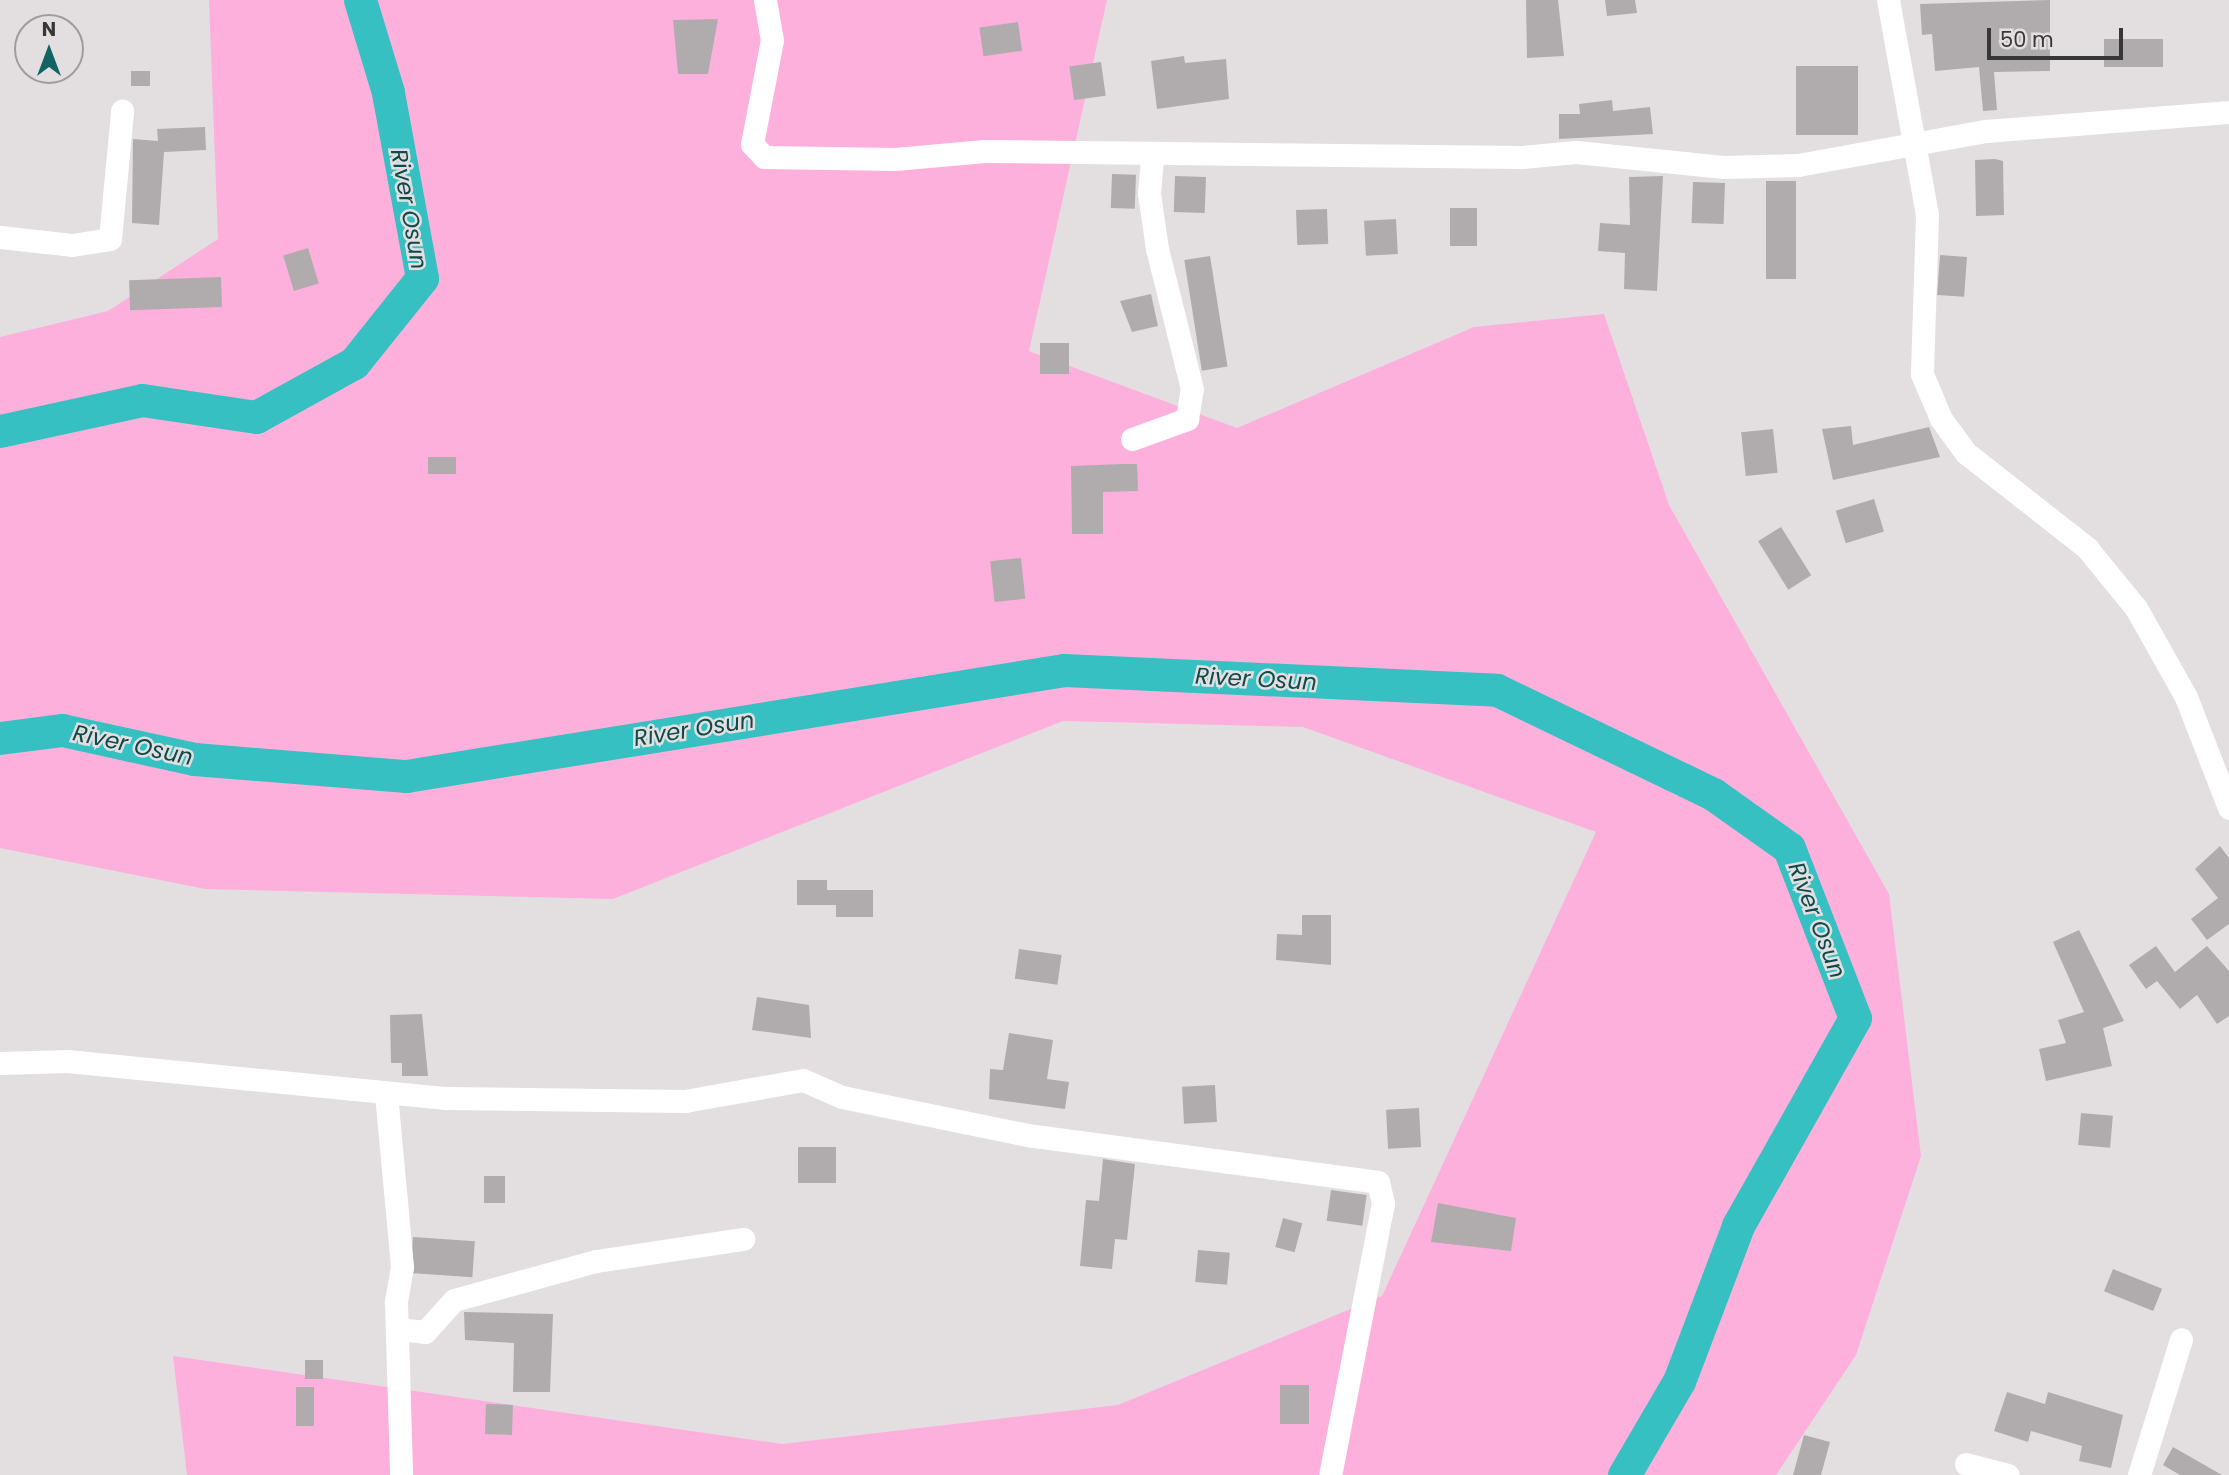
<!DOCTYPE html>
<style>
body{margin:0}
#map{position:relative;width:2229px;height:1475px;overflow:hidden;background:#e3dfe1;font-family:Poppins,sans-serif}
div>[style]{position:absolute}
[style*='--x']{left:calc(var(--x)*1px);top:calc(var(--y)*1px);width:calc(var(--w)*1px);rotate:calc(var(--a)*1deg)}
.green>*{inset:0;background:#fdb0dc}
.river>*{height:33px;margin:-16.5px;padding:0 16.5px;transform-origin:16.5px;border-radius:16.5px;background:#36c0c1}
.building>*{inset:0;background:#b0acae;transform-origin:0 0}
.minor>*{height:23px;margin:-11.5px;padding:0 11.5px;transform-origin:11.5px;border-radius:11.5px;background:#fff}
span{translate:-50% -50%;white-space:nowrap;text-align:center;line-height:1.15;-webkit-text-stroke:5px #e3dfe1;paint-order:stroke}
.water-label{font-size:23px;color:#0f4a4a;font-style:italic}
.north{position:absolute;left:14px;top:14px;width:70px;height:70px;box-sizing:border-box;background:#e3dfe1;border:2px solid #9f9c9d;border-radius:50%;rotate:0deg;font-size:19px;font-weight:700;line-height:28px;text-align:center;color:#383737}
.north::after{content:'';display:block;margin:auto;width:24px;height:32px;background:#126363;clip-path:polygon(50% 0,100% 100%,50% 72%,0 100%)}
.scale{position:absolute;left:1987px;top:28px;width:136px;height:32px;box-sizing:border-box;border:4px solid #383737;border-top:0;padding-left:9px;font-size:21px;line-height:24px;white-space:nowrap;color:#383737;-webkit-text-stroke:5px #e3dfe1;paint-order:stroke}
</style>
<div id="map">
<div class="green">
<div style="clip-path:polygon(209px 0,1107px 0,1029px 351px,1237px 428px,1474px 327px,1604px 314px,1669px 505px,1889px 894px,1921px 1156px,1856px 1355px,1776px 1475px,187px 1475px,173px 1356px,782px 1444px,1118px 1405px,1382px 1296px,1596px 832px,1303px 727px,1063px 721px,613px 899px,205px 889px,0 848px,0 337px,108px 311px,218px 239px)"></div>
</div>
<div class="river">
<div style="--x:0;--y:431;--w:145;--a:-12.3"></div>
<div style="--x:142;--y:400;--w:115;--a:8.5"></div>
<div style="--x:256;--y:417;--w:112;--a:-28.9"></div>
<div style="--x:354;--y:363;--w:109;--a:-51.3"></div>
<div style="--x:422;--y:278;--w:189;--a:-100.4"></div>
<div style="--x:388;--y:92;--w:96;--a:-106.9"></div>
<div style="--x:0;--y:738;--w:63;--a:-7.4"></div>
<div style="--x:62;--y:730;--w:135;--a:12.4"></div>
<div style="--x:194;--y:759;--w:213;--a:4.6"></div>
<div style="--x:406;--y:776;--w:666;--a:-9.15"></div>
<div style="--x:1064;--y:670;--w:433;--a:2.6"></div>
<div style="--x:1497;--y:690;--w:240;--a:25.7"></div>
<div style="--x:1713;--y:794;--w:93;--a:35.4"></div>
<div style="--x:1789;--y:848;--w:182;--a:68.8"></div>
<div style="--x:1855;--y:1018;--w:239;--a:119.4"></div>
<div style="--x:1738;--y:1226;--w:166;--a:110.8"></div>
<div style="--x:1679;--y:1381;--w:109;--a:120.3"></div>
</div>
<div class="building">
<div style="clip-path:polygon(1526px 0,1558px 0,1564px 56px,1527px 58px)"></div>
<div style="clip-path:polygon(1605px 0,1635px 0,1637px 13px,1607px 16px)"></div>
<div style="clip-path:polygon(2050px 0,2050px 71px,1994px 72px,1997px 110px,1983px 111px,1979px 67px,1935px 71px,1932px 34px,1922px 35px,1920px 4px)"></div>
<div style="clip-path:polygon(718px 19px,708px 74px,678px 74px,673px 20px)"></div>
<div style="left:1018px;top:22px;width:29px;height:39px;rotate:82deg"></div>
<div style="left:2163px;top:39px;width:28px;height:59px;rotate:90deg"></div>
<div style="clip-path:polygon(1184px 56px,1185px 63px,1226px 59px,1229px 99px,1157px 109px,1151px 61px)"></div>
<div style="left:1101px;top:62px;width:34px;height:32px;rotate:82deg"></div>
<div style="left:1796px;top:66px;width:62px;height:69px"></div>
<div style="left:131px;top:71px;width:19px;height:15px"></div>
<div style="clip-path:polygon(1612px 100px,1613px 111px,1650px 107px,1653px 134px,1559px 139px,1559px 114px,1580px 114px,1579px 104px)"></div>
<div style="clip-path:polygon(205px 127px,206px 150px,164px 152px,159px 225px,132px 223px,133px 139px,158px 141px,157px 129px)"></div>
<div style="clip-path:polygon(1995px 159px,2003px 161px,2004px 215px,1976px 216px,1975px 160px)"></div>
<div style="left:1112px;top:174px;width:24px;height:34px;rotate:2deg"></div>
<div style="left:1175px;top:176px;width:31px;height:36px;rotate:2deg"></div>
<div style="clip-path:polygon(1663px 176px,1657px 291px,1624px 289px,1625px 253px,1598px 251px,1600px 223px,1630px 225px,1629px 177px)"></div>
<div style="left:1766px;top:181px;width:30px;height:98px"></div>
<div style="left:1693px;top:182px;width:32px;height:41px;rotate:2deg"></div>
<div style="left:1450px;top:208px;width:27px;height:38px"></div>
<div style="left:1327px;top:209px;width:35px;height:31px;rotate:88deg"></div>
<div style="left:1396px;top:219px;width:35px;height:32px;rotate:87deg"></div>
<div style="left:308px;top:248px;width:37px;height:26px;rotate:73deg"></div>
<div style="left:1940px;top:255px;width:27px;height:40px;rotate:4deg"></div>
<div style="left:1210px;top:256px;width:112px;height:26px;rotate:81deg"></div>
<div style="left:221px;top:277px;width:30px;height:92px;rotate:88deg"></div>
<div style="clip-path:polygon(1151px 294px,1158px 326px,1132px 332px,1120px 301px)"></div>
<div style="left:1040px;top:343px;width:29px;height:31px"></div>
<div style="clip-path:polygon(1851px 426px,1853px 445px,1929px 427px,1940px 457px,1833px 480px,1822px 429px)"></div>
<div style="left:1773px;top:429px;width:44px;height:32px;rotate:84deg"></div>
<div style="left:428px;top:457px;width:28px;height:17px"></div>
<div style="clip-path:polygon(1123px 464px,1137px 464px,1138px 491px,1103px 492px,1103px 534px,1072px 534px,1071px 466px)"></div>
<div style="left:1874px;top:499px;width:34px;height:40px;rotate:73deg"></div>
<div style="left:1781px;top:527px;width:57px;height:27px;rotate:58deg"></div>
<div style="left:1021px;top:558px;width:41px;height:31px;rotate:84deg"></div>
<div style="clip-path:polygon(2220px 846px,2229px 858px,2229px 924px,2207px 940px,2191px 919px,2218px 898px,2195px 869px)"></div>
<div style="clip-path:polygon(797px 880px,827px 880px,827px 890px,873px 890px,873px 917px,836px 917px,836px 905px,797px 905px)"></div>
<div style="clip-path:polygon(1302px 915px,1331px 915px,1331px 965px,1276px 960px,1277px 934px,1302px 935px)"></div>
<div style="clip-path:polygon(2079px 930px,2124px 1021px,2103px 1028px,2112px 1066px,2046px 1081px,2039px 1049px,2066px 1043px,2058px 1020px,2084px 1012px,2053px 942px)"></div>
<div style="clip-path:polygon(2156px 946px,2175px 972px,2207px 946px,2229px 971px,2229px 1016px,2217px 1024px,2197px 995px,2180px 1009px,2157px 981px,2146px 989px,2129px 965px)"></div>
<div style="left:1019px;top:949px;width:43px;height:30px;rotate:8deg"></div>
<div style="clip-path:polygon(757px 997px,809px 1005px,811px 1038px,752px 1030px)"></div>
<div style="clip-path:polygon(422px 1014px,428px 1076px,402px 1076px,402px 1063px,391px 1063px,390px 1015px)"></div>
<div style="clip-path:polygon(1009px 1033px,1053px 1040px,1047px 1079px,1069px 1082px,1065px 1109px,989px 1099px,990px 1069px,1003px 1070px)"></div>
<div style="left:1215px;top:1085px;width:37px;height:33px;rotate:87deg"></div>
<div style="left:1419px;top:1108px;width:39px;height:33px;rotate:87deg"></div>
<div style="left:2081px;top:1113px;width:32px;height:32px;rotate:5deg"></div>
<div style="left:836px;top:1147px;width:36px;height:38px;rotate:90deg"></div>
<div style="clip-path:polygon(1103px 1159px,1135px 1164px,1127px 1240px,1115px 1239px,1112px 1269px,1080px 1266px,1086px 1200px,1099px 1201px)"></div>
<div style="left:484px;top:1176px;width:21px;height:27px"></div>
<div style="left:1331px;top:1190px;width:36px;height:31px;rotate:8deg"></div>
<div style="clip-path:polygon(1438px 1203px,1516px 1218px,1511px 1251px,1431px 1242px)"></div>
<div style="left:1283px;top:1218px;width:20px;height:30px;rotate:15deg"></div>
<div style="left:413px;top:1237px;width:62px;height:36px;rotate:4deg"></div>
<div style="left:1198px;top:1250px;width:32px;height:32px;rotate:5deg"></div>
<div style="left:2113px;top:1269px;width:53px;height:24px;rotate:22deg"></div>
<div style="clip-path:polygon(464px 1312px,553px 1314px,550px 1392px,513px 1392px,514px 1343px,465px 1340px)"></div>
<div style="left:305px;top:1360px;width:18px;height:19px"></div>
<div style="left:1280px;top:1385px;width:29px;height:39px"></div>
<div style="left:296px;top:1387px;width:18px;height:39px"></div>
<div style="clip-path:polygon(2007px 1392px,2045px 1404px,2048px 1392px,2123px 1415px,2111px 1468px,2079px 1461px,2082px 1446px,2031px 1431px,2028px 1442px,1994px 1431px)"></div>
<div style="left:486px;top:1404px;width:27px;height:30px;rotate:2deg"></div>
<div style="clip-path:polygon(1804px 1435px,1830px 1442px,1821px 1475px,1793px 1475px)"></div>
<div style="clip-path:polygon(2173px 1447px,2222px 1475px,2180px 1475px,2163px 1465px)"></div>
</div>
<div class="minor">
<div style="--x:765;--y:0;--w:41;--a:80.1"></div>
<div style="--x:772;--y:40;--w:106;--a:100.9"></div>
<div style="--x:752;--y:144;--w:18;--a:47"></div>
<div style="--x:764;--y:157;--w:131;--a:0.9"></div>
<div style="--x:895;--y:159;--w:90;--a:-5.1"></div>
<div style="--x:985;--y:151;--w:537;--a:0.64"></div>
<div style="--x:1522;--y:157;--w:54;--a:-5.3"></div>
<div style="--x:1576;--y:152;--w:148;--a:5.8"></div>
<div style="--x:1723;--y:167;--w:75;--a:-1.5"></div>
<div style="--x:1798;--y:165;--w:191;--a:-10.3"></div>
<div style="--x:1986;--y:131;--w:244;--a:-4.5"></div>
<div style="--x:1888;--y:0;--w:218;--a:79.7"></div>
<div style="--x:1927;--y:214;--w:160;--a:91.8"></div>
<div style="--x:1922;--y:374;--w:49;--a:67.1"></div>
<div style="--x:1941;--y:419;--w:42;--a:53.7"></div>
<div style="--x:1966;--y:453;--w:154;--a:38.1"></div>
<div style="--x:2087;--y:548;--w:77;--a:50.8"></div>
<div style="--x:2136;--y:608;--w:102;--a:60.7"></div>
<div style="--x:2186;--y:697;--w:119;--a:68.8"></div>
<div style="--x:0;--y:237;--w:72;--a:6.3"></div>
<div style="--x:72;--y:245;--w:38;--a:-9"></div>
<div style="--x:110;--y:239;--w:129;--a:-84.6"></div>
<div style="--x:1132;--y:439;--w:59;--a:-20"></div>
<div style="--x:1187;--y:419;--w:30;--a:-81"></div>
<div style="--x:1192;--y:389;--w:144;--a:-104"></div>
<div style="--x:1157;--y:249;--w:57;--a:-98.1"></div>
<div style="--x:1149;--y:193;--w:37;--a:-85"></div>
<div style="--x:0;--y:1063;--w:67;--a:-1.7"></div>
<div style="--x:67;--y:1061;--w:381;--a:5.6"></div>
<div style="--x:446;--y:1098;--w:239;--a:0.7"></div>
<div style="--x:685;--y:1101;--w:120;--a:-10.1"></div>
<div style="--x:803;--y:1080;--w:43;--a:23.6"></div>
<div style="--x:842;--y:1097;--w:189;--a:11.6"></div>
<div style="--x:1027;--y:1135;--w:354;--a:7.6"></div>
<div style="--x:1378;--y:1182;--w:22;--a:77"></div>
<div style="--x:1383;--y:1203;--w:277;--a:101"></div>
<div style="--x:386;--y:1094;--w:174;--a:84.7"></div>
<div style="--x:402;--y:1267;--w:36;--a:100"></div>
<div style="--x:396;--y:1302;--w:173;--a:88.3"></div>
<div style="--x:398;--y:1329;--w:27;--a:6"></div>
<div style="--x:425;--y:1332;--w:43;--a:-47.8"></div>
<div style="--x:454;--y:1300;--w:147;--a:-15.4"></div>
<div style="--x:596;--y:1261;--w:149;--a:-8.5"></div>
<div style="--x:1966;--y:1464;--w:43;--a:14.7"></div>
<div style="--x:2139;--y:1475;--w:142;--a:-72.8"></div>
</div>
<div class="water-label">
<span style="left:409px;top:209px;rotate:80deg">River Osun</span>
<span style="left:1256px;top:679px;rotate:3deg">River Osun</span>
<span style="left:694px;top:729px;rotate:-9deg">River Osun</span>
<span style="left:133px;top:745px;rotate:12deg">River Osun</span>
<span style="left:1817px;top:920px;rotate:69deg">River Osun</span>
</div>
<div class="north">N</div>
<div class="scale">50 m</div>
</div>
